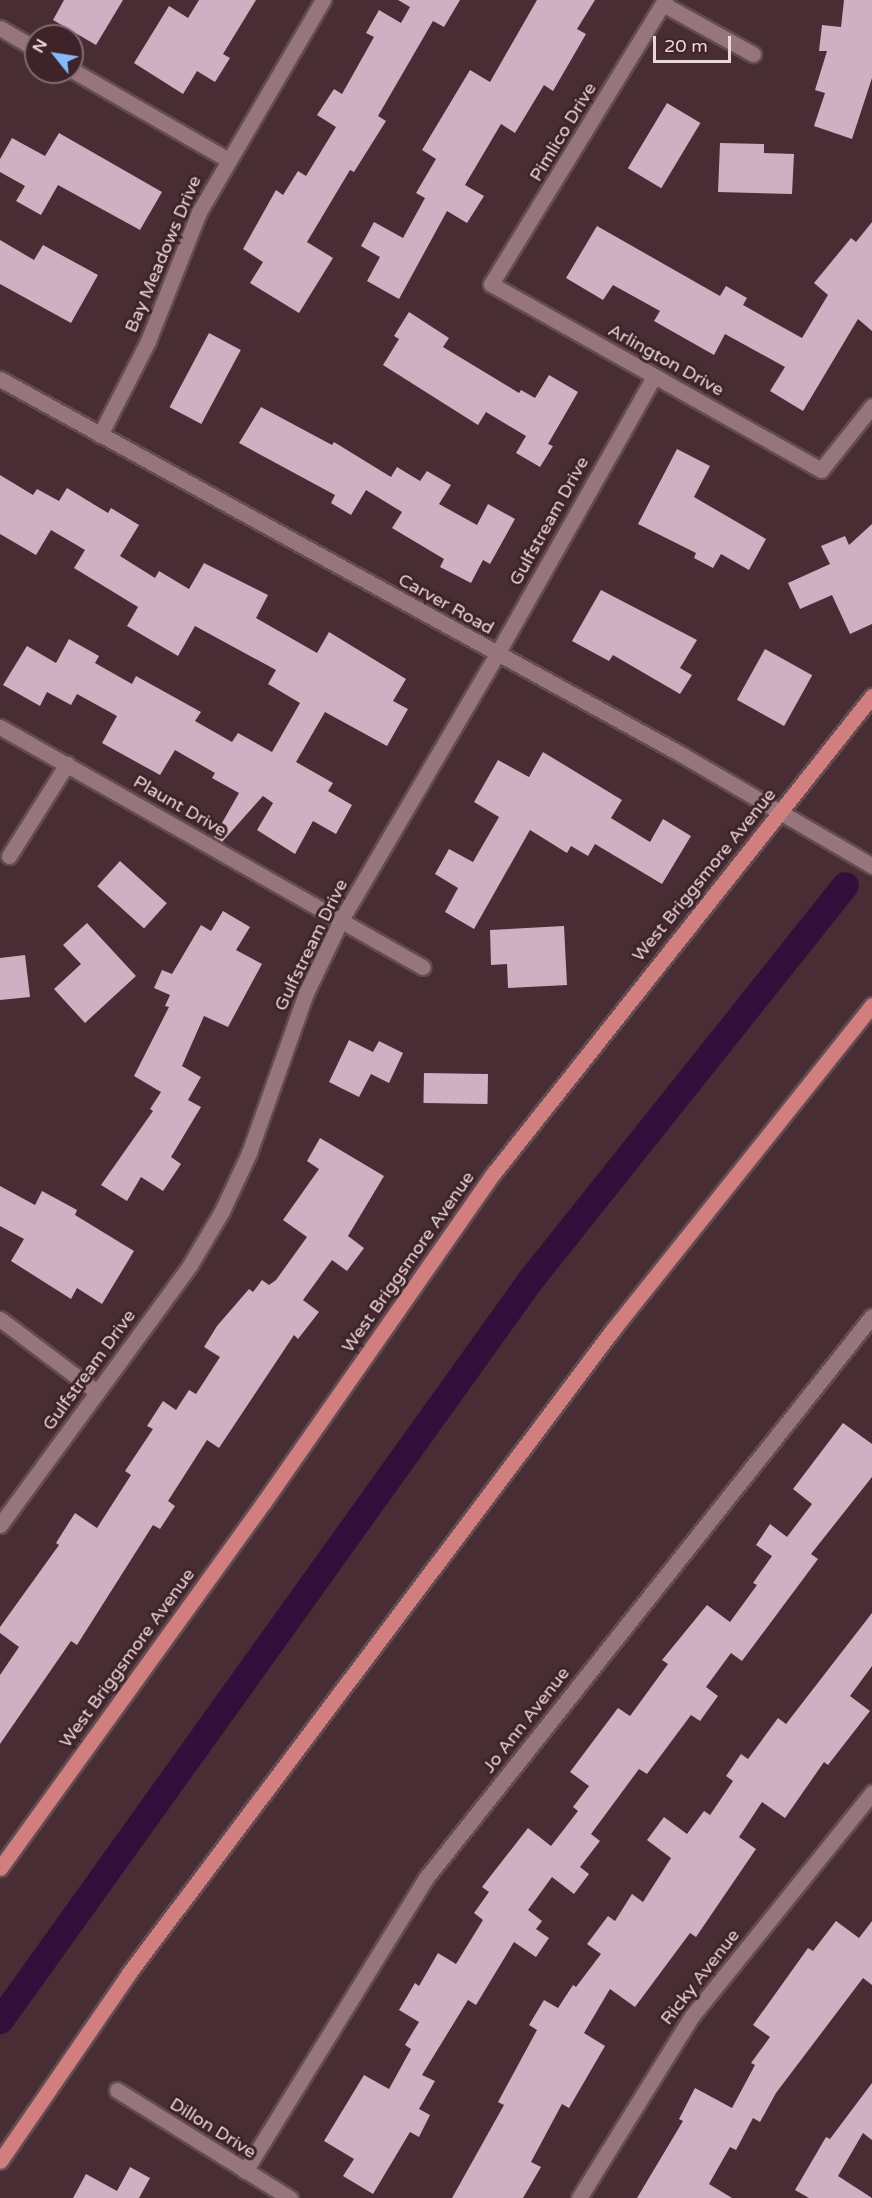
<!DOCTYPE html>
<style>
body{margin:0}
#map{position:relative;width:872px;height:2198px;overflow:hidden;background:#492d34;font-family:"Varela Round",sans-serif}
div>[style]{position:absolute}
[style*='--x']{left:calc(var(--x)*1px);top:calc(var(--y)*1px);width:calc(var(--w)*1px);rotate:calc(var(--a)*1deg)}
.canal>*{height:27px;margin:-13.5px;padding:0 13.5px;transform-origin:13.5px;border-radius:13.5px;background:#320f3b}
.building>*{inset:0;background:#ceb0c2;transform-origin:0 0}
.roads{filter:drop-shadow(2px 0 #634b51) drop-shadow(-2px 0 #634b51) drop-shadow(0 2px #634b51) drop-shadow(0 -2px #634b51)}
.minor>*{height:15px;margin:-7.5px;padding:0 7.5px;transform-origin:7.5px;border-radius:7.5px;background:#96757d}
.major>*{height:15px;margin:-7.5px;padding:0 7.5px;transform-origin:7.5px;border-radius:7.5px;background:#d07f7e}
span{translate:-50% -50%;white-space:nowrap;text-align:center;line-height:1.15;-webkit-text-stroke:6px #3e232a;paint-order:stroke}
.street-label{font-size:18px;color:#ead7db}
.north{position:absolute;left:24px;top:24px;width:60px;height:60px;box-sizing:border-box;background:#3e232a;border:2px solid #836b71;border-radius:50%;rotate:300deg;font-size:16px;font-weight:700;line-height:24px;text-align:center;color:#ead7db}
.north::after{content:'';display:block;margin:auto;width:21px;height:27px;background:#85bbfb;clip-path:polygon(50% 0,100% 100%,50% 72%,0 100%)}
.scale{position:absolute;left:653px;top:36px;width:78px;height:27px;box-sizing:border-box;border:3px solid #ead7db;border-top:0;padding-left:8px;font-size:18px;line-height:21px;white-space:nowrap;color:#ead7db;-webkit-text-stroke:4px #3e232a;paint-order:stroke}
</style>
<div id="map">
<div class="canal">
<div style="--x:0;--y:2020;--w:910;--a:-54.39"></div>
<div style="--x:530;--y:1280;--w:505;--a:-51.43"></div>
</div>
<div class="building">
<div style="clip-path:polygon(64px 0,123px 0,96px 45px,53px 20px)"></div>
<div style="clip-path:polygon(199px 0,256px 0,223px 54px,230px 58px,215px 82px,197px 71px,183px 94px,134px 63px,169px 6px,188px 18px)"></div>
<div style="clip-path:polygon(398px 0,460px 0,444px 27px,433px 21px,378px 116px,386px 121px,354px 172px,350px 170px,307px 242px,333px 258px,299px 313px,250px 283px,263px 262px,243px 249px,276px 190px,283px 195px,298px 171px,306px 176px,336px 127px,317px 115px,334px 89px,342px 94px,374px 37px,366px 33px,379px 10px,401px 23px,410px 7px)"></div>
<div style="clip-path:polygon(537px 0,595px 0,577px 29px,586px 34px,553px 91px,544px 85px,515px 133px,501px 124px,465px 185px,484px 196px,467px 223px,447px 211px,399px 299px,367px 281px,380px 257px,361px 246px,374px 222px,403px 238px,425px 198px,416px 193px,436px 159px,422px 150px,470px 70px,490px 82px)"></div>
<div style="clip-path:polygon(844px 0,872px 0,872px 78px,852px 139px,814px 126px,825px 93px,815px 90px,827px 51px,819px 51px,822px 25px,841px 27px)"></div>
<div style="left:667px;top:103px;width:39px;height:76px;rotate:31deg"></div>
<div style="clip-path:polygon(59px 133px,162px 192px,140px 230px,58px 185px,41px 215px,16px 201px,25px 186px,0 172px,0 159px,12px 138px,45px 156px)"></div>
<div style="clip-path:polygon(720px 143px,764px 144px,764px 153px,794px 154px,792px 194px,718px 192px)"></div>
<div style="clip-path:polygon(872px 222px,872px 331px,858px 319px,803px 411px,770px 391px,785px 367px,725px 334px,714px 355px,654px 321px,660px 311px,613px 285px,603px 300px,566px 278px,597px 226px,720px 296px,726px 286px,747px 298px,743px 305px,802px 338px,828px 295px,814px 283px,851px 238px,856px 242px)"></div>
<div style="clip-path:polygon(0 240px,34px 260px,43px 245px,98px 275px,71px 323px,0 284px)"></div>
<div style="clip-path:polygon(409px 312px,449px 338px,443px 347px,519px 393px,521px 390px,535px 398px,549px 375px,578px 392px,548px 444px,553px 446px,540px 467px,516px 453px,526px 436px,486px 412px,478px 425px,383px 365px,399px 339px,394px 336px)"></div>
<div style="left:209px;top:333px;width:36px;height:84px;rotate:28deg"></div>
<div style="clip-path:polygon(261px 407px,332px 445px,334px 442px,391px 477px,397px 467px,420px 481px,427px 471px,451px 485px,439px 504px,477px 525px,488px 504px,515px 519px,490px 564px,483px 560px,471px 583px,440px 567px,444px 559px,392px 528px,402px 512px,366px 490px,351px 515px,331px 503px,335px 495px,239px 443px)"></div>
<div style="clip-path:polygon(677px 449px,710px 466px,694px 497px,766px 539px,749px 570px,721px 554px,713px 568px,694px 558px,696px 553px,638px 524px)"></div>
<div style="clip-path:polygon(0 475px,33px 495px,37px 489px,59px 501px,67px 488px,108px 513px,111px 508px,139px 525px,120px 556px,155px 578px,159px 571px,189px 589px,204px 563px,268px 595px,256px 618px,317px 653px,329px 632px,406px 679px,393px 701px,408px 709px,387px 746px,325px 712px,296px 762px,333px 783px,328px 791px,352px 805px,336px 834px,313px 821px,295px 854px,257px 830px,273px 803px,263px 796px,222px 842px,214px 837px,239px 793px,212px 778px,215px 773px,175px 750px,160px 775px,102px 743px,117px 716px,77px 694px,71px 705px,47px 692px,40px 706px,3px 685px,27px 646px,56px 663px,69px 639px,99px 656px,95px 663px,132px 684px,136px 676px,201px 712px,195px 721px,232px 742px,238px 733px,272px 752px,300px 703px,268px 684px,276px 670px,195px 626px,178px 656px,127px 626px,138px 607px,74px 568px,85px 550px,51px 530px,36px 555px,0 534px)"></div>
<div style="clip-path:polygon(872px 524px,872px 624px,850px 634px,832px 595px,800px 609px,788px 583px,830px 564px,821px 546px,845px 536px,849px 545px)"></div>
<div style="clip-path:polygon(601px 590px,697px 640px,680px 668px,692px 675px,680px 694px,613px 655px,609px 661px,572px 641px)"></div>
<div style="left:765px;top:649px;width:54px;height:58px;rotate:29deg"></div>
<div style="clip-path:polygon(543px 752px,622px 800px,611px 818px,650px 842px,663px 819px,691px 836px,662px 884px,595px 844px,588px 856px,571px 846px,567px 853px,530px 830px,474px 929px,445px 912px,458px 888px,435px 874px,449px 849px,473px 862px,499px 817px,474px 802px,498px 760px,529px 777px)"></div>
<div style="left:120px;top:861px;width:63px;height:34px;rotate:42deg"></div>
<div style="clip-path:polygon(223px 911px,250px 927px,236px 950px,262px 964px,228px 1027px,204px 1016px,182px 1066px,201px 1077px,188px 1100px,201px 1107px,171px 1157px,181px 1164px,163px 1191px,141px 1177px,127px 1201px,101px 1185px,153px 1111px,150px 1109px,161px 1092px,134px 1076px,169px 1007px,165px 1006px,170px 995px,154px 988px,162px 970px,172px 974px,201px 925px,211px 931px)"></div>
<div style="clip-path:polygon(87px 923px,136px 976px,85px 1023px,54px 989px,81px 964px,63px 945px)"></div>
<div style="clip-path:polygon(564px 926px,567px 985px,508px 988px,507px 964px,491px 965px,490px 930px)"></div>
<div style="clip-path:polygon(25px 955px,30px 997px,0 1000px,0 958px)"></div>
<div style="clip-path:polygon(349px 1040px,373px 1052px,379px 1041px,403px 1053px,389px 1083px,371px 1074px,359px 1097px,329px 1082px)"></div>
<div style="left:424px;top:1073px;width:64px;height:30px;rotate:1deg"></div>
<div style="clip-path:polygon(320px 1138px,384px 1176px,348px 1236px,364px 1248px,347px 1271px,332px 1260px,303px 1300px,319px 1312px,298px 1339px,294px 1335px,219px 1448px,207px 1440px,168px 1501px,175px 1506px,160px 1529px,153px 1525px,77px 1645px,71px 1641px,0 1744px,0 1675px,19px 1647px,0 1633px,0 1627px,59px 1545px,56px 1543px,75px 1513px,97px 1528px,131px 1475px,125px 1471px,153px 1429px,147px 1426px,163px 1401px,176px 1410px,189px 1390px,196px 1394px,220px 1357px,204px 1347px,217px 1326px,249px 1289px,253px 1292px,262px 1280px,269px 1285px,276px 1280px,307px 1237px,283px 1220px,319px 1169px,307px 1161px)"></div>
<div style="clip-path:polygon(0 1186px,35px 1205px,42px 1191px,77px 1210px,75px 1215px,134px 1251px,102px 1304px,77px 1288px,71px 1299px,11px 1261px,24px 1239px,0 1226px)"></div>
<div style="clip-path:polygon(843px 1423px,872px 1444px,872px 1477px,811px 1554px,818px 1559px,742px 1661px,731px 1653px,706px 1687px,718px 1696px,700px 1721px,691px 1715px,647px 1774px,639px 1769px,591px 1834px,600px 1841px,580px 1867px,589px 1874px,574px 1894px,552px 1877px,528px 1910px,542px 1921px,536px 1929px,549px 1938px,536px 1957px,514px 1942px,476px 2005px,468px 2000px,422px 2075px,435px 2081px,419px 2109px,430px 2115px,419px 2137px,410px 2132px,373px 2194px,343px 2176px,354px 2159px,324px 2141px,364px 2075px,389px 2089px,411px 2049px,405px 2045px,419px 2022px,399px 2010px,415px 1983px,419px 1986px,438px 1953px,456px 1964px,483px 1920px,474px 1913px,489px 1892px,482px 1887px,528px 1828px,551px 1846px,578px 1811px,573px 1807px,589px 1786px,570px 1772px,618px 1708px,630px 1716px,668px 1664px,662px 1660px,707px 1605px,730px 1622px,757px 1585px,753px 1583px,772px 1556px,756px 1545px,770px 1524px,787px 1537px,812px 1504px,793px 1489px)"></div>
<div style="clip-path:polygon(872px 1613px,872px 1666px,850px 1696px,870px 1711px,828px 1765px,824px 1762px,785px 1818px,762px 1802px,739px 1837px,756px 1849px,696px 1937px,690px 1933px,635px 2007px,610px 1989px,584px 2033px,605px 2046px,569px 2108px,562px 2104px,531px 2162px,541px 2167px,523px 2198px,452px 2198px,504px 2105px,498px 2102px,537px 2030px,529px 2025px,544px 2000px,558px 2008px,573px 1985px,576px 1987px,601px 1954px,587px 1944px,608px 1916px,615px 1921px,632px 1894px,643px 1902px,671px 1858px,647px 1840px,664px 1817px,687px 1834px,704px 1811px,710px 1815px,733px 1781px,726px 1776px,741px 1754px,748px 1759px,778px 1718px,786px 1724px)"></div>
<div style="clip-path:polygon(836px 1921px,859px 1938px,872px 1921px,872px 1985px,863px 1978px,776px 2093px,760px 2122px,753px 2118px,736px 2150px,730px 2147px,709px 2184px,732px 2198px,637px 2198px,683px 2121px,679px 2119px,695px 2088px,732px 2108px,755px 2065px,751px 2063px,770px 2037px,753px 2025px,808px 1948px,813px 1951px)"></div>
<div style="clip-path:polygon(872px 2083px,872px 2140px,863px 2133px,838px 2176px,872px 2198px,809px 2198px,795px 2190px,826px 2137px,830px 2139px)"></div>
<div style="clip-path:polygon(130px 2167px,150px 2178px,139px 2198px,73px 2198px,86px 2174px,117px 2191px)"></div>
</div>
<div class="roads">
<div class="minor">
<div style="--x:665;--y:0;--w:333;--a:121.5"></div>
<div style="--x:491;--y:284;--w:379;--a:29.4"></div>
<div style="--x:821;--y:470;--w:82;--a:-51.4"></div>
<div style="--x:663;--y:4;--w:103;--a:29.1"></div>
<div style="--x:0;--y:28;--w:42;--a:30.3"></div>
<div style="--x:72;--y:70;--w:179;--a:29.9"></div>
<div style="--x:0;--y:379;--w:775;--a:28.85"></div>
<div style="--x:679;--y:753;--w:224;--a:30.3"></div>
<div style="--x:100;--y:435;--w:106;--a:-62.9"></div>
<div style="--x:148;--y:341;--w:139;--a:-68.4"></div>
<div style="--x:199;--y:212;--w:246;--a:-59.7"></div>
<div style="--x:0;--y:727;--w:486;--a:29.6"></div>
<div style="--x:9;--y:856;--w:109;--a:-57.8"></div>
<div style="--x:0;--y:1319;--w:121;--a:37"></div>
<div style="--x:0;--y:1525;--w:322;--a:-53.8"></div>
<div style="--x:190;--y:1265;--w:63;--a:-59.3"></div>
<div style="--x:222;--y:1211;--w:64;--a:-65"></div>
<div style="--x:249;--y:1153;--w:170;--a:-70.4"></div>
<div style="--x:306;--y:993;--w:81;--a:-64.4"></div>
<div style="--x:341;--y:920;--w:308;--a:-59.6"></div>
<div style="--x:497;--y:654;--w:319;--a:-60.5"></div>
<div style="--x:117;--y:2090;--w:204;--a:32"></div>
<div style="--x:245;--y:2171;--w:344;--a:-58.3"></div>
<div style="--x:426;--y:1878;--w:717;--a:-51.56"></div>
<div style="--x:579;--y:2198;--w:214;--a:-58.2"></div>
<div style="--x:692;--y:2016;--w:287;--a:-51.1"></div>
</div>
<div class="major">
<div style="--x:0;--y:1868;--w:451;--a:-54.2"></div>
<div style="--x:264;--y:1502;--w:400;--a:-55.1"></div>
<div style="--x:493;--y:1174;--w:610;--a:-51.59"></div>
<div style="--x:0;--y:2161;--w:228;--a:-55.5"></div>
<div style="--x:129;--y:1973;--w:808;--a:-53.05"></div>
<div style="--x:615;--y:1327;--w:412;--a:-51.4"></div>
</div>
</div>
<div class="street-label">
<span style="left:563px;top:132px;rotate:-59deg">Pimlico Drive</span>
<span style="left:163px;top:254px;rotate:-67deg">Bay Meadows Drive</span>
<span style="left:666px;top:360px;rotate:29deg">Arlington Drive</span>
<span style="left:549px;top:521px;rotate:-61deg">Gulfstream Drive</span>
<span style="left:446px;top:604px;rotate:29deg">Carver Road</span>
<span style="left:180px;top:806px;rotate:30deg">Plaunt Drive</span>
<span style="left:704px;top:875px;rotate:-51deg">West Briggsmore Avenue</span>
<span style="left:311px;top:945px;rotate:-64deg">Gulfstream Drive</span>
<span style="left:408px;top:1262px;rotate:-55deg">West Briggsmore Avenue</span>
<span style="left:89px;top:1370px;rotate:-54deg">Gulfstream Drive</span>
<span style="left:127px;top:1658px;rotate:-54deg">West Briggsmore Avenue</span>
<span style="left:526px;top:1720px;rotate:-52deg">Jo Ann Avenue</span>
<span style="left:700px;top:1977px;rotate:-52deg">Ricky Avenue</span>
<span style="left:213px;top:2128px;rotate:32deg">Dillon Drive</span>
</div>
<div class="north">N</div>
<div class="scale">20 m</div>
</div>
